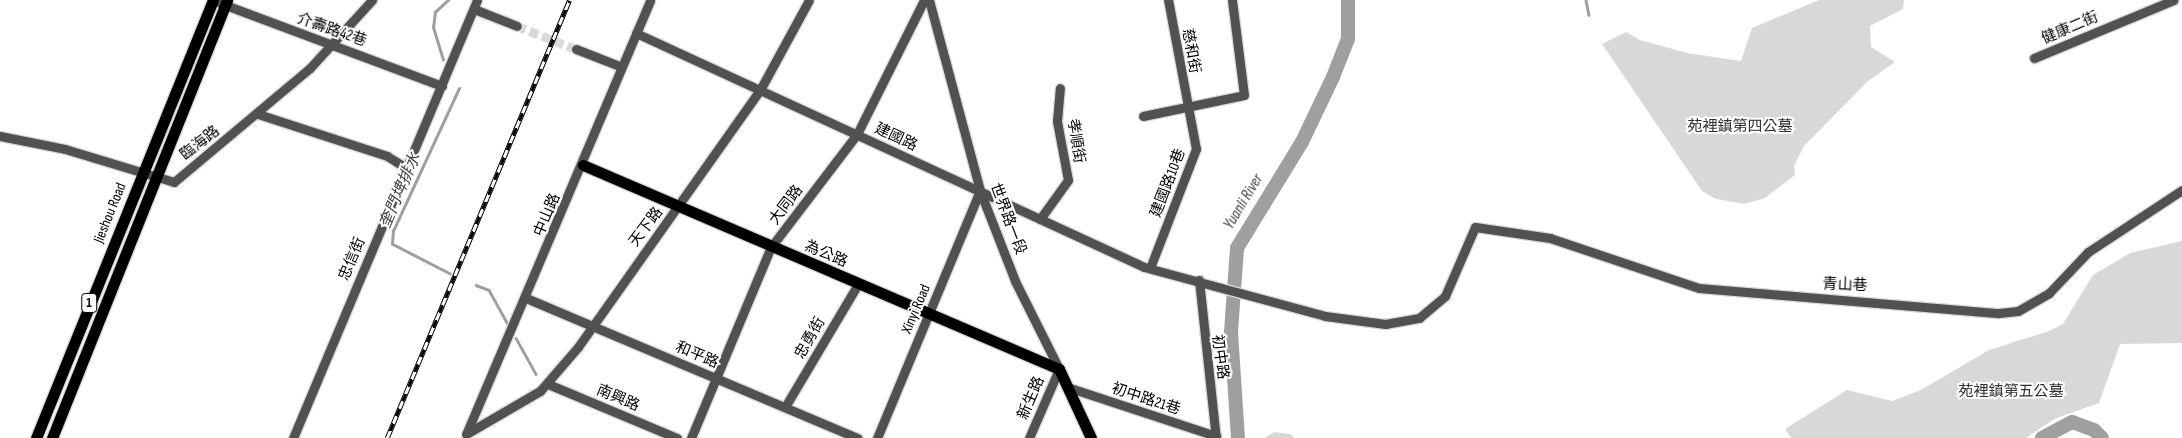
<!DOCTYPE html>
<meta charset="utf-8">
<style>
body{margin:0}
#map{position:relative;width:2182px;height:438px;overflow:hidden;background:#fff;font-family:"Sofia Sans Condensed","Noto Sans TC",sans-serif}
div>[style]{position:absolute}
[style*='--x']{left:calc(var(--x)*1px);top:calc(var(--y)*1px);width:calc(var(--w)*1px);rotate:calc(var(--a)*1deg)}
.green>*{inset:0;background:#d8d8d8}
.stream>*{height:2.5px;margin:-1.25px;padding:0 1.25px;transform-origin:1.25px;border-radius:1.25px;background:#9f9f9f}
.river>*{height:14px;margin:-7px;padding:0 7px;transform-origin:7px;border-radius:7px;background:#9f9f9f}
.minor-tunnel>*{height:9px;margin-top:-4.5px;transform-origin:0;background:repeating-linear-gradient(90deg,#d9d9d9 0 9px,transparent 0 13.5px)}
.roads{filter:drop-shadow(1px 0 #dbdbdb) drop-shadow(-1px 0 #dbdbdb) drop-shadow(0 1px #dbdbdb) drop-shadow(0 -1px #dbdbdb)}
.minor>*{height:9px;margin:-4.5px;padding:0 4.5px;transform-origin:4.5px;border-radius:4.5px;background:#515151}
.major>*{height:11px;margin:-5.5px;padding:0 5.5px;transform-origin:5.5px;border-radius:5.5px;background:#000}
.rail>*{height:4.5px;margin-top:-2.25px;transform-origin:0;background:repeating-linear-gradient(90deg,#fff 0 8px,#000 0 16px);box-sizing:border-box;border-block:1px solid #000}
span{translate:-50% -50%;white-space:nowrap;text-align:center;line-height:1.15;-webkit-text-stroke:4px #fff;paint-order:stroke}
.shield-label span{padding:1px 4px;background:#fff;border:1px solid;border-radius:4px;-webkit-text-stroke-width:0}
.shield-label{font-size:14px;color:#000;font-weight:700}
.street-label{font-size:15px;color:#000}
.park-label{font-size:15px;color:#2f2f2f}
.water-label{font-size:16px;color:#404040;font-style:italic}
</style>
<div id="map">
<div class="green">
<div style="clip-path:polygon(1819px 0,1904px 0,1903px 9px,1870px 26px,1871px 47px,1895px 62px,1868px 81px,1804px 146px,1794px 166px,1795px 175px,1765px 198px,1744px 204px,1716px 199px,1702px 191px,1602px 44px,1626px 32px,1640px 40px,1687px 53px,1741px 61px,1752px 28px)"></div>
<div style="clip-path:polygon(2182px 241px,2182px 343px,2120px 344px,2099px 403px,2054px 419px,2026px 438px,1791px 438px,1785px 429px,1847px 390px,1892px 401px,1921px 390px,1989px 350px,2049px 331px,2063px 324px,2093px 275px,2130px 253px)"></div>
<div style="clip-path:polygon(1274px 432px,1291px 434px,1294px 438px,1265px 438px)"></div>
</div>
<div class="stream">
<div style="--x:1586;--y:0;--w:15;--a:79"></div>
<div style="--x:443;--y:60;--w:34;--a:-107"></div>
<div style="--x:433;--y:28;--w:16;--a:-83"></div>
<div style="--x:435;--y:12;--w:18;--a:-43"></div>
<div style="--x:450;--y:274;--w:65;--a:-152.7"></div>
<div style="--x:392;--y:244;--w:13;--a:-86"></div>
<div style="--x:393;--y:231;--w:157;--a:-65.2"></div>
<div style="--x:476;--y:285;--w:14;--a:21"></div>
<div style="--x:489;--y:290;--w:39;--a:61"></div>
<div style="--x:516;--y:338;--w:41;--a:60.9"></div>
</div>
<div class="river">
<div style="--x:1238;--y:438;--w:106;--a:-93.8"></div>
<div style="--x:1231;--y:332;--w:84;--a:-85.9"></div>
<div style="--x:1237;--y:248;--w:124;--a:-58.5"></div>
<div style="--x:1302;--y:142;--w:72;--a:-64.5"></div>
<div style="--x:1333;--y:77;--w:41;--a:-68.5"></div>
<div style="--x:1348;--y:39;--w:39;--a:-90"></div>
<div style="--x:2042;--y:438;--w:34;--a:-28"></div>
<div style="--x:2072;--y:422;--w:23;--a:20"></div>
<div style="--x:2094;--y:430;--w:11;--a:45"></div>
</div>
<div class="minor-tunnel">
<div style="--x:517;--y:26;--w:63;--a:21.3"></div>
</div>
<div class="roads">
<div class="minor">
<div style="--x:929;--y:0;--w:198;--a:75"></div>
<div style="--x:980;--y:191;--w:97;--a:68.7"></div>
<div style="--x:1015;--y:281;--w:98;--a:63.4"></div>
<div style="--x:1059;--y:369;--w:75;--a:113.5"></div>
<div style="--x:220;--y:3;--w:237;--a:20.5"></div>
<div style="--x:474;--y:9;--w:46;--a:21.6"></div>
<div style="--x:636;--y:33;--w:559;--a:24.73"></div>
<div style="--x:1144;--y:267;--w:188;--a:15.1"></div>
<div style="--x:1325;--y:316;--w:61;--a:7.6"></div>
<div style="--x:1385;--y:324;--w:35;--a:-10"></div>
<div style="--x:1419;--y:318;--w:34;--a:-40"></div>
<div style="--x:1445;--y:296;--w:75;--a:-66.5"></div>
<div style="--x:1475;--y:227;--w:76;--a:8.3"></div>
<div style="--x:1550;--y:238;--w:157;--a:18.6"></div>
<div style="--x:1699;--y:288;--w:301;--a:4.8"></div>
<div style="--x:1999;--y:313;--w:19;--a:-6"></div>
<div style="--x:2018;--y:311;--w:36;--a:-30"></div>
<div style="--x:2049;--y:293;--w:57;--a:-46.4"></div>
<div style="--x:2088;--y:252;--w:113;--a:-33.4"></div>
<div style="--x:576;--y:49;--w:49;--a:21.4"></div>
<div style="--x:2034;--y:58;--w:151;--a:-22.6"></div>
<div style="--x:258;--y:114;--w:136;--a:18"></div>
<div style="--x:387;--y:156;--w:22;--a:32"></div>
<div style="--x:1143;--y:116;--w:103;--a:-11.7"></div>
<div style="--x:1244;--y:95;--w:96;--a:-97.2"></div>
<div style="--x:0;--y:136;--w:66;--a:11.3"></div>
<div style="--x:65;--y:149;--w:114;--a:16.8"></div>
<div style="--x:174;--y:182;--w:177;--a:-40"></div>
<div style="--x:310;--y:68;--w:92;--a:-47.6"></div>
<div style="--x:1040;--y:219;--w:48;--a:-54.3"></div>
<div style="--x:1068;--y:180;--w:60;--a:-100.6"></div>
<div style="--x:1057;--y:121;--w:33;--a:-85"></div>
<div style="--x:1150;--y:268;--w:128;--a:-68.9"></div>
<div style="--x:1196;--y:149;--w:152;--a:-100.6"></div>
<div style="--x:1199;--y:280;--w:159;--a:83.9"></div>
<div style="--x:526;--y:298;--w:360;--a:22.9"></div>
<div style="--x:548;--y:384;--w:140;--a:22.7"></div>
<div style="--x:1067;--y:387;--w:157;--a:18.2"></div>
<div style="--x:785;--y:407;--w:143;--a:-59.3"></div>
<div style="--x:467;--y:432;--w:469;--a:-67"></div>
<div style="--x:466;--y:434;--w:86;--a:-30.2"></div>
<div style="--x:540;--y:391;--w:58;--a:-49.2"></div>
<div style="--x:578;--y:347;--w:315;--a:-54.7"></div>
<div style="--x:760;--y:90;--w:102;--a:-61.4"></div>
<div style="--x:293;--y:438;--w:475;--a:-67.2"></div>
<div style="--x:691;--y:438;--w:207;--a:-67.3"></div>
<div style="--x:771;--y:247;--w:142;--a:-52.7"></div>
<div style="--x:857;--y:134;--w:150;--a:-63.4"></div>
<div style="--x:877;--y:438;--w:268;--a:-67.4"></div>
</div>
<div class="major">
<div style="--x:583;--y:165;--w:518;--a:23.2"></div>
<div style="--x:1059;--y:369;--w:76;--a:65.1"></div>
<div style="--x:36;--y:438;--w:472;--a:-68"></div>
<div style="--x:52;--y:438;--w:472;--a:-68.2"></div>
</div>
</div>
<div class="rail">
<div style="--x:387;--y:438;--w:474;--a:-67.4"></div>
</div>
<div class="shield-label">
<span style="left:89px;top:303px">1</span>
</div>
<div class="street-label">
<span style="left:2070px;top:28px;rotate:-23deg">健康二街</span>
<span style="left:332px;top:30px;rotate:19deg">介壽路42巷</span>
<span style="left:1191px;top:51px;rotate:80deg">慈和街</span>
<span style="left:896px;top:137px;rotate:25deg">建國路</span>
<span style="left:1076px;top:141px;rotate:81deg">孝順街</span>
<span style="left:200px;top:143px;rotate:-38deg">臨海路</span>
<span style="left:1168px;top:183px;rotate:-69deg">建國路10巷</span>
<span style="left:786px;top:205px;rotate:-53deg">大同路</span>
<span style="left:110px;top:213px;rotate:-68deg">Jieshou Road</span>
<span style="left:547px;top:215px;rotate:-67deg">中山路</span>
<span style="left:1008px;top:219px;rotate:69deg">世界路一段</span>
<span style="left:646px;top:227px;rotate:-53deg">天下路</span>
<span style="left:826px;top:254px;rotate:23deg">為公路</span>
<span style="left:352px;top:259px;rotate:-67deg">忠信街</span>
<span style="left:1845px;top:285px;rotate:2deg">青山巷</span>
<span style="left:916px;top:309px;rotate:-67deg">Xinyi Road</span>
<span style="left:810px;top:338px;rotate:-60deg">忠勇街</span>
<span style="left:697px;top:355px;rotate:23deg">和平路</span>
<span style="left:1220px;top:357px;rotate:82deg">初中路</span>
<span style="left:618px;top:398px;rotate:23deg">南興路</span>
<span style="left:1031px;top:398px;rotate:-67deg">新生路</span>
<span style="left:1146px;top:399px;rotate:18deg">初中路21巷</span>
</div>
<div class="park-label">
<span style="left:1740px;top:127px">苑裡鎮第四公墓</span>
<span style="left:2011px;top:392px">苑裡鎮第五公墓</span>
</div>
<div class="water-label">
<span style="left:401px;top:191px;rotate:-67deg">奎門埤排水</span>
<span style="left:1244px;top:202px;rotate:-59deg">Yuanli River</span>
</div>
</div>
